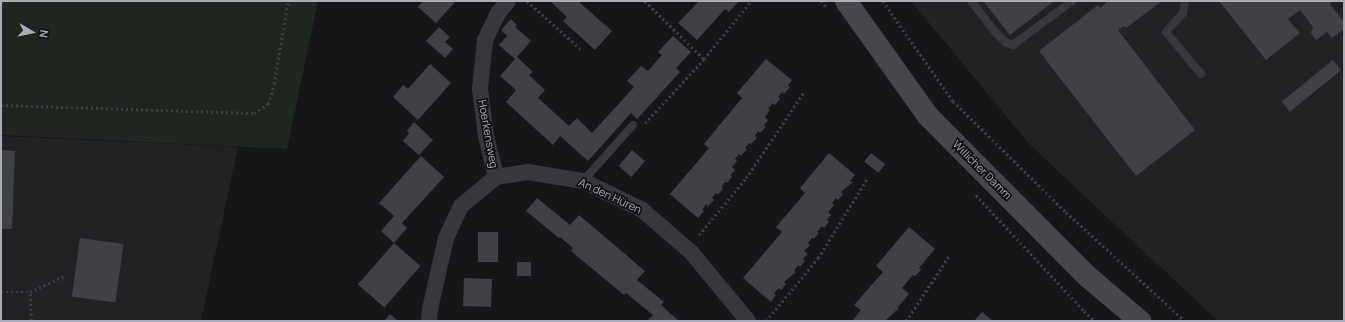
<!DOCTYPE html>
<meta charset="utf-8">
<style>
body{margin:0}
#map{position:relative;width:1345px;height:322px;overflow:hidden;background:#161618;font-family:Manrope,sans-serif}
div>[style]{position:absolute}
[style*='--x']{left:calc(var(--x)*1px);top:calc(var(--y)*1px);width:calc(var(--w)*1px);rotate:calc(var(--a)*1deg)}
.built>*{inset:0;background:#222225}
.green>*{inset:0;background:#1e261f}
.building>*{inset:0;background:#404145;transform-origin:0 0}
.path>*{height:2.5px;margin-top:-1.25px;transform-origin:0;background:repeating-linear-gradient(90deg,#3d3f44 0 2px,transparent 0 5px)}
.service>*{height:8px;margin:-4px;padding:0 4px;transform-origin:4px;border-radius:4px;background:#37383d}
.minor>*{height:16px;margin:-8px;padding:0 8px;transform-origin:8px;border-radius:8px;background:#37383d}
.secondary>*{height:22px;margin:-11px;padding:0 11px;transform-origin:11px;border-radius:11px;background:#45474d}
span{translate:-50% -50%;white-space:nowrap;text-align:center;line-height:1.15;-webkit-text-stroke:3.5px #111113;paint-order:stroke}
.street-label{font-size:11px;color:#a8adb8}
.frame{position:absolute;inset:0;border:2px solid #a8adb8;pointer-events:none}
.north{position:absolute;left:12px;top:12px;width:40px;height:40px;-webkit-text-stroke:3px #111113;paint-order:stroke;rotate:99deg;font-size:11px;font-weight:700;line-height:16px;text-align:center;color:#a8adb8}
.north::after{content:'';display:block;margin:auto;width:14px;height:18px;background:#a8adb8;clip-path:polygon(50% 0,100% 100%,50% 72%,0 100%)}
</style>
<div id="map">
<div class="built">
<div style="clip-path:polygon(911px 1px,1344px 1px,1344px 321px,1218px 321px,1030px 145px)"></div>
<div style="clip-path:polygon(1px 136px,238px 147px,201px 321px,1px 321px)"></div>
</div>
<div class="green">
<div style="clip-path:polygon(1px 1px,318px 1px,287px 149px,1px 135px)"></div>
</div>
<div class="building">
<div style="clip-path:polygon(423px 1px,456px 1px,436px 23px,418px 7px)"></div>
<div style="clip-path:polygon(550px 1px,581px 1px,580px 3px,612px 31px,595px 50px,563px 21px,567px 17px)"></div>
<div style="clip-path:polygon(699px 1px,739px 1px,729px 12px,725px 9px,697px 40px,678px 23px)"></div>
<div style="clip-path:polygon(983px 1px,1054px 1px,1010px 35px)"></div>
<div style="clip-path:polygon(1105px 1px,1162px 1px,1126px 28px,1124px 26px,1118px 30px,1195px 130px,1136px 176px,1039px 51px,1098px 5px,1100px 8px,1106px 3px)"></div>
<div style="clip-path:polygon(1219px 1px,1332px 1px,1330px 4px,1344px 22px,1344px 29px,1332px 38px,1327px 32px,1316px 40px,1311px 33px,1313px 27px,1300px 10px,1288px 19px,1300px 33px,1266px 60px)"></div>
<div style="clip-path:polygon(511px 19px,517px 25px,515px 27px,531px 41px,517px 57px,533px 72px,529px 75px,545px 90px,538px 98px,569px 126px,577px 118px,592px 133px,634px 87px,627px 81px,641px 66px,648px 71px,662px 55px,658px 52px,673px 36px,691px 52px,676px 68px,680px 72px,637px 119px,631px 113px,588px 161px,560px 136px,553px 145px,506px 102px,516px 90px,500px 76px,515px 59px,499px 45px,507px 36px,501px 30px)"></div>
<div style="clip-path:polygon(439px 27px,450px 37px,445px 42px,453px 49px,445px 58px,426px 41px)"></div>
<div style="clip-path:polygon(766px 59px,792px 80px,788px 85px,790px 87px,784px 94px,782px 92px,778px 97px,780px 99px,775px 105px,773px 103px,768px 108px,770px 110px,765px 117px,768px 120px,764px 125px,766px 127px,760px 133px,758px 131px,755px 136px,757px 138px,751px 144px,749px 143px,745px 148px,747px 149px,741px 156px,739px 154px,735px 159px,737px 161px,732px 167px,735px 170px,731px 175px,732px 177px,727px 183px,725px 182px,721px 187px,723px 188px,718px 195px,716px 193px,712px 198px,714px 200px,708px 206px,706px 204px,702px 210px,704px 211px,698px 218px,670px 194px,709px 148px,704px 144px,742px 98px,737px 93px)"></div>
<div style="left:1333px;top:60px;width:13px;height:66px;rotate:51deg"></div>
<div style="clip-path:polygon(430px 64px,451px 83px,418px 120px,393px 97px,403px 85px,408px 89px)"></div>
<div style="clip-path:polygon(414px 122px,433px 140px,419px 155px,403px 141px,409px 133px,407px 131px)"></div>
<div style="clip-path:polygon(1px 150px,15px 151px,12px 229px,1px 229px)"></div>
<div style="left:632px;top:150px;width:17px;height:21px;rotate:40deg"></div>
<div style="clip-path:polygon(829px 153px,855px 175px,850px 181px,853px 182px,841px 192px,843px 194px,838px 200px,836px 198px,832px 203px,834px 205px,828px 212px,831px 215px,827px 220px,829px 222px,824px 228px,822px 226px,817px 232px,819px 233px,814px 239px,812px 238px,808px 243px,810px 245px,804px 251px,808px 254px,803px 259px,805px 261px,800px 267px,798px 265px,794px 271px,796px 272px,784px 282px,786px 284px,781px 290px,779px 288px,774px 293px,776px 295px,771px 302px,743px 278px,782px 232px,776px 227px,805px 193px,800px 188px)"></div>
<div style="left:871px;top:153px;width:18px;height:11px;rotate:38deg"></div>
<div style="clip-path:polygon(421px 156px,444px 177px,402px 223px,407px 228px,394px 243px,381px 231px,394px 216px,379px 203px)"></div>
<div style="clip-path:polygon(537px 198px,570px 225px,579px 215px,645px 271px,637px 280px,664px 302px,661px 305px,679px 321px,647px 321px,653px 315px,626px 293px,624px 295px,571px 251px,573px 248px,560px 237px,559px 238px,526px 211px)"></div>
<div style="clip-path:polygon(909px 227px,935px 249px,919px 268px,921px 270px,915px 276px,913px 275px,902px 288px,909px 294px,898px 307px,899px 308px,885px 321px,852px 321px,861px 310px,854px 305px,883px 272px,876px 266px)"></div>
<div style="left:478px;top:232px;width:20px;height:30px"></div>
<div style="left:80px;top:238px;width:44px;height:59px;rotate:8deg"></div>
<div style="left:394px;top:243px;width:35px;height:55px;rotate:41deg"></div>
<div style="left:517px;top:262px;width:14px;height:14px"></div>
<div style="left:464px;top:278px;width:28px;height:28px;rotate:2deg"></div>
<div style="clip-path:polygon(982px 312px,993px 321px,974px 321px)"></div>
<div style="clip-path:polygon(390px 314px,398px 321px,384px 321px)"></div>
</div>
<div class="path">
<div style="--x:527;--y:1;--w:75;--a:41.8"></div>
<div style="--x:645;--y:1;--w:83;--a:44.5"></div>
<div style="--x:821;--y:1;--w:8;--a:50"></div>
<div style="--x:883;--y:1;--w:122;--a:55"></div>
<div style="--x:953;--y:101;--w:158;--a:44.5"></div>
<div style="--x:1066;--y:212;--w:161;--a:42.5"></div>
<div style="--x:1;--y:105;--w:253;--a:1.8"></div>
<div style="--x:254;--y:113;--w:17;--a:-33"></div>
<div style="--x:268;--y:104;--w:21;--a:-73"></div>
<div style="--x:274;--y:84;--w:84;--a:-80.4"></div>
<div style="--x:645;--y:123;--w:87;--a:-47.3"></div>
<div style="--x:704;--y:59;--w:75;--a:-51"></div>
<div style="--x:976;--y:195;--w:158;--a:47"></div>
<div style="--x:1084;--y:311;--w:15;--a:42"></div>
<div style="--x:699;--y:235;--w:74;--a:-50.5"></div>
<div style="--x:746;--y:178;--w:104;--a:-56"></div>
<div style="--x:1;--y:292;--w:29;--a:0"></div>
<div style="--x:31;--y:321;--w:29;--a:-92"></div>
<div style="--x:30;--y:292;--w:38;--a:-25"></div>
<div style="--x:766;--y:321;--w:82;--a:-50.5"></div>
<div style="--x:818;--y:258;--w:93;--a:-58.2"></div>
<div style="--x:906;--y:321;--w:78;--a:-56.5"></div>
</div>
<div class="service">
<div style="--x:971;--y:1;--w:41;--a:52"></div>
<div style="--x:996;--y:33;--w:13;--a:45"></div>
<div style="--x:1005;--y:42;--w:9;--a:21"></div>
<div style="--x:1013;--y:45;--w:74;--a:-36.7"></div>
<div style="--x:1185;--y:1;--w:12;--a:99"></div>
<div style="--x:1183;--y:13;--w:25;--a:132"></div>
<div style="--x:1166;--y:32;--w:55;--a:50.2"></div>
<div style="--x:583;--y:181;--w:75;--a:-48.2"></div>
</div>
<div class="minor">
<div style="--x:496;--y:177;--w:42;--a:-103.7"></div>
<div style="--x:486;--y:136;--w:47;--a:-97.3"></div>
<div style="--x:480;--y:89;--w:49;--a:-84.2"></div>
<div style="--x:485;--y:40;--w:30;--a:-64"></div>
<div style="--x:498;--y:13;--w:16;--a:-50"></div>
<div style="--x:429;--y:321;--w:12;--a:-85"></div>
<div style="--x:430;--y:309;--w:73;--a:-77.3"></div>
<div style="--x:446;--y:238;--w:35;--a:-65"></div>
<div style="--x:461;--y:206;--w:45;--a:-39.6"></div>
<div style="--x:496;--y:177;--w:32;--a:-9"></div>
<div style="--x:528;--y:172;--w:56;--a:9.3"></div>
<div style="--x:583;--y:181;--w:64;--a:25.8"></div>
<div style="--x:641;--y:209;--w:66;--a:40.7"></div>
<div style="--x:691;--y:252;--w:89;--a:50.4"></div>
</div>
<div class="secondary">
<div style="--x:846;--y:1;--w:141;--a:54.5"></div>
<div style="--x:928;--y:116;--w:226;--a:45.2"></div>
<div style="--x:1087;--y:276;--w:70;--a:40.3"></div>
</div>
<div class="street-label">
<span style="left:488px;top:134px;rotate:80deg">Hoerkensweg</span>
<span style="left:982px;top:170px;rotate:45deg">Willicher Damm</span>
<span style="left:610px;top:196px;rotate:25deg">An den Hüren</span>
</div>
<div class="frame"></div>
<div class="north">N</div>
</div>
